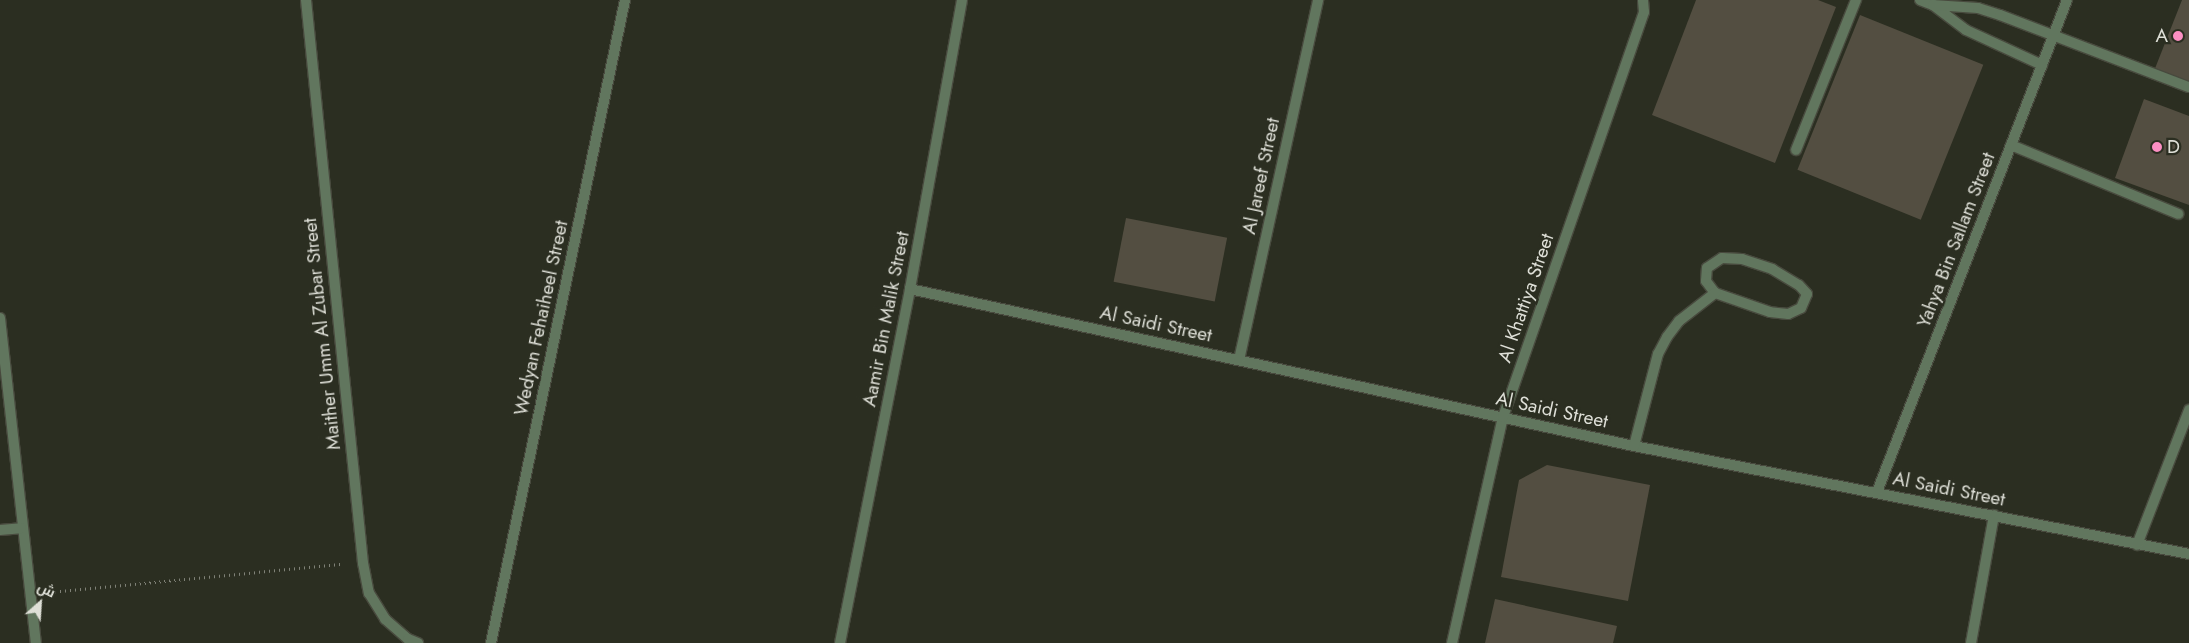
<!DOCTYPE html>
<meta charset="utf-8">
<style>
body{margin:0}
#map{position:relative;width:2189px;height:643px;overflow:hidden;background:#2b2e21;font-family:Jost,Cairo,sans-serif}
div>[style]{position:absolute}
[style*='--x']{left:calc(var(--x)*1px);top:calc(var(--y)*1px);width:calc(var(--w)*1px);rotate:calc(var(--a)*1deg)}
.building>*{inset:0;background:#534e41;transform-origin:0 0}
.path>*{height:3px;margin-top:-1.5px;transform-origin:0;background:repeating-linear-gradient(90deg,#7f8177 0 1px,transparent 0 5px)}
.roads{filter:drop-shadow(1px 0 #484a3e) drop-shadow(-1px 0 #484a3e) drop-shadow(0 1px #484a3e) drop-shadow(0 -1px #484a3e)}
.street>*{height:10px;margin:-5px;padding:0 5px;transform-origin:5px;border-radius:5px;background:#61765e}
.dots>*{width:14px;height:14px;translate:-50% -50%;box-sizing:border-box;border:2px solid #2b2e21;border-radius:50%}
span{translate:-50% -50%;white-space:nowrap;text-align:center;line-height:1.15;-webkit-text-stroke:4.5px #2b2e21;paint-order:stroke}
.poi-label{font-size:19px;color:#dedfd7}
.right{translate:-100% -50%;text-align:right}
.left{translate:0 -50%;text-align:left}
.street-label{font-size:19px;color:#dedfd7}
.north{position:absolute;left:15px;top:578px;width:50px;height:50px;-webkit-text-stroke:4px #2b2e21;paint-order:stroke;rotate:26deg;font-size:14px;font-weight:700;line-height:20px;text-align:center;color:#dedfd7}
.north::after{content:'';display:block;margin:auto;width:18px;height:22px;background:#dedfd7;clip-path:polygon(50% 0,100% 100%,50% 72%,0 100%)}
</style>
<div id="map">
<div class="building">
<div style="clip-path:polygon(1696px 0,1818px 0,1836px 7px,1775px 163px,1652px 115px)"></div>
<div style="clip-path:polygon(2182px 0,2189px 0,2189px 85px,2154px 71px)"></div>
<div style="left:1860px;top:15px;width:133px;height:167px;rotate:22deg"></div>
<div style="clip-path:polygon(2144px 99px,2189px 116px,2189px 205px,2115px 178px)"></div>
<div style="left:1126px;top:218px;width:103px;height:65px;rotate:11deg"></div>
<div style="clip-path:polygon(1547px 465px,1650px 485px,1628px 601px,1501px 577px,1519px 480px)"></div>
<div style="clip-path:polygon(1495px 599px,1617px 626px,1613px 643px,1485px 643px)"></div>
</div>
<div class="path">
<div style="--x:50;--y:592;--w:294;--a:-5.5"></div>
</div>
<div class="roads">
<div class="street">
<div style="--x:306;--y:0;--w:566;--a:84.22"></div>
<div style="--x:363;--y:563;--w:31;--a:79"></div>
<div style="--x:369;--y:593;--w:31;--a:58"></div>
<div style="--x:385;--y:619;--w:30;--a:41"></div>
<div style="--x:408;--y:639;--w:11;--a:22"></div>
<div style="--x:1920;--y:0;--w:14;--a:21"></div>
<div style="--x:1933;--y:5;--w:41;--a:37.1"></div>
<div style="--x:1966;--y:30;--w:84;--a:24.7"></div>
<div style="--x:1933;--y:5;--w:45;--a:3.8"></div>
<div style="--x:1978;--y:8;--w:23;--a:18"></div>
<div style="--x:2000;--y:15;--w:202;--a:20.9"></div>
<div style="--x:2011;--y:145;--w:181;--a:22.4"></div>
<div style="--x:1796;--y:150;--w:162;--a:-68.2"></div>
<div style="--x:1722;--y:258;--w:20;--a:3"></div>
<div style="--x:1742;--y:259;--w:32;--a:18"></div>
<div style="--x:1772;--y:269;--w:31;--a:31"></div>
<div style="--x:1799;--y:285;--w:12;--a:48"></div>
<div style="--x:1807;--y:294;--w:15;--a:113"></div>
<div style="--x:1801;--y:308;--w:14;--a:155"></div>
<div style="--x:1788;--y:314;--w:18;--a:-174"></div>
<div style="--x:1770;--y:312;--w:58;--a:-160.9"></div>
<div style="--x:1715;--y:293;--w:15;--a:-127"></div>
<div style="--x:1706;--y:281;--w:13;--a:-86"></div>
<div style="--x:1707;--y:268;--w:18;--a:-34"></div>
<div style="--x:910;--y:289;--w:741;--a:12.24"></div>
<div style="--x:1634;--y:446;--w:565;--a:11.01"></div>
<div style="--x:0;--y:318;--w:327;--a:83.7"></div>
<div style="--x:1239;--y:360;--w:369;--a:-77.6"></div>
<div style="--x:1634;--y:446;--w:95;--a:-75.4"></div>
<div style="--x:1658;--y:354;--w:19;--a:-62"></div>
<div style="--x:1667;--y:337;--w:20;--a:-53"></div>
<div style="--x:1679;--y:321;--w:46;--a:-37.9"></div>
<div style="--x:1877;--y:492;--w:527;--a:-68.88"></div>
<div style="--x:0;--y:530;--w:21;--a:-5"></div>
<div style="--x:2137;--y:545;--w:145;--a:-68.9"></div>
<div style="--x:491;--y:643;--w:657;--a:-78.23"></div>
<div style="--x:840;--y:643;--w:361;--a:-78.8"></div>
<div style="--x:910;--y:289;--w:294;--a:-79.8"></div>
<div style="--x:1452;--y:643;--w:232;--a:-77.3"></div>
<div style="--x:1503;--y:417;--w:429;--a:-70.8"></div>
<div style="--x:1644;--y:12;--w:12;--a:-95"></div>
<div style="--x:1971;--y:643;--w:130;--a:-79.8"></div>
</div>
</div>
<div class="dots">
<div style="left:2178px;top:36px;background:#fc8fc3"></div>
<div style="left:2157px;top:147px;background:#fc8fc3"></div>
</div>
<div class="poi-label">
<span class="right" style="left:2168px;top:36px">A</span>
<span class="left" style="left:2167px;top:147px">D</span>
</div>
<div class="street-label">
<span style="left:1261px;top:176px;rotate:-78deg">Al Jareef Street</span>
<span style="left:1956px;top:240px;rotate:-69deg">Yahya Bin Sallam Street</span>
<span style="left:1526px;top:298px;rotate:-71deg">Al Khattiya Street</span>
<span style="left:541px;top:318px;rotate:-78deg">Wedyan Fehaiheel Street</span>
<span style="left:886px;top:319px;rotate:-79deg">Aamir Bin Malik Street</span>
<span style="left:1156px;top:324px;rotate:12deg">Al Saidi Street</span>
<span style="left:322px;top:334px;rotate:-96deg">Maither Umm Al Zubar Street</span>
<span style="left:1552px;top:410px;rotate:12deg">Al Saidi Street</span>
<span style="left:1949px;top:489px;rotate:11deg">Al Saidi Street</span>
</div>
<div class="north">ش</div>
</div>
